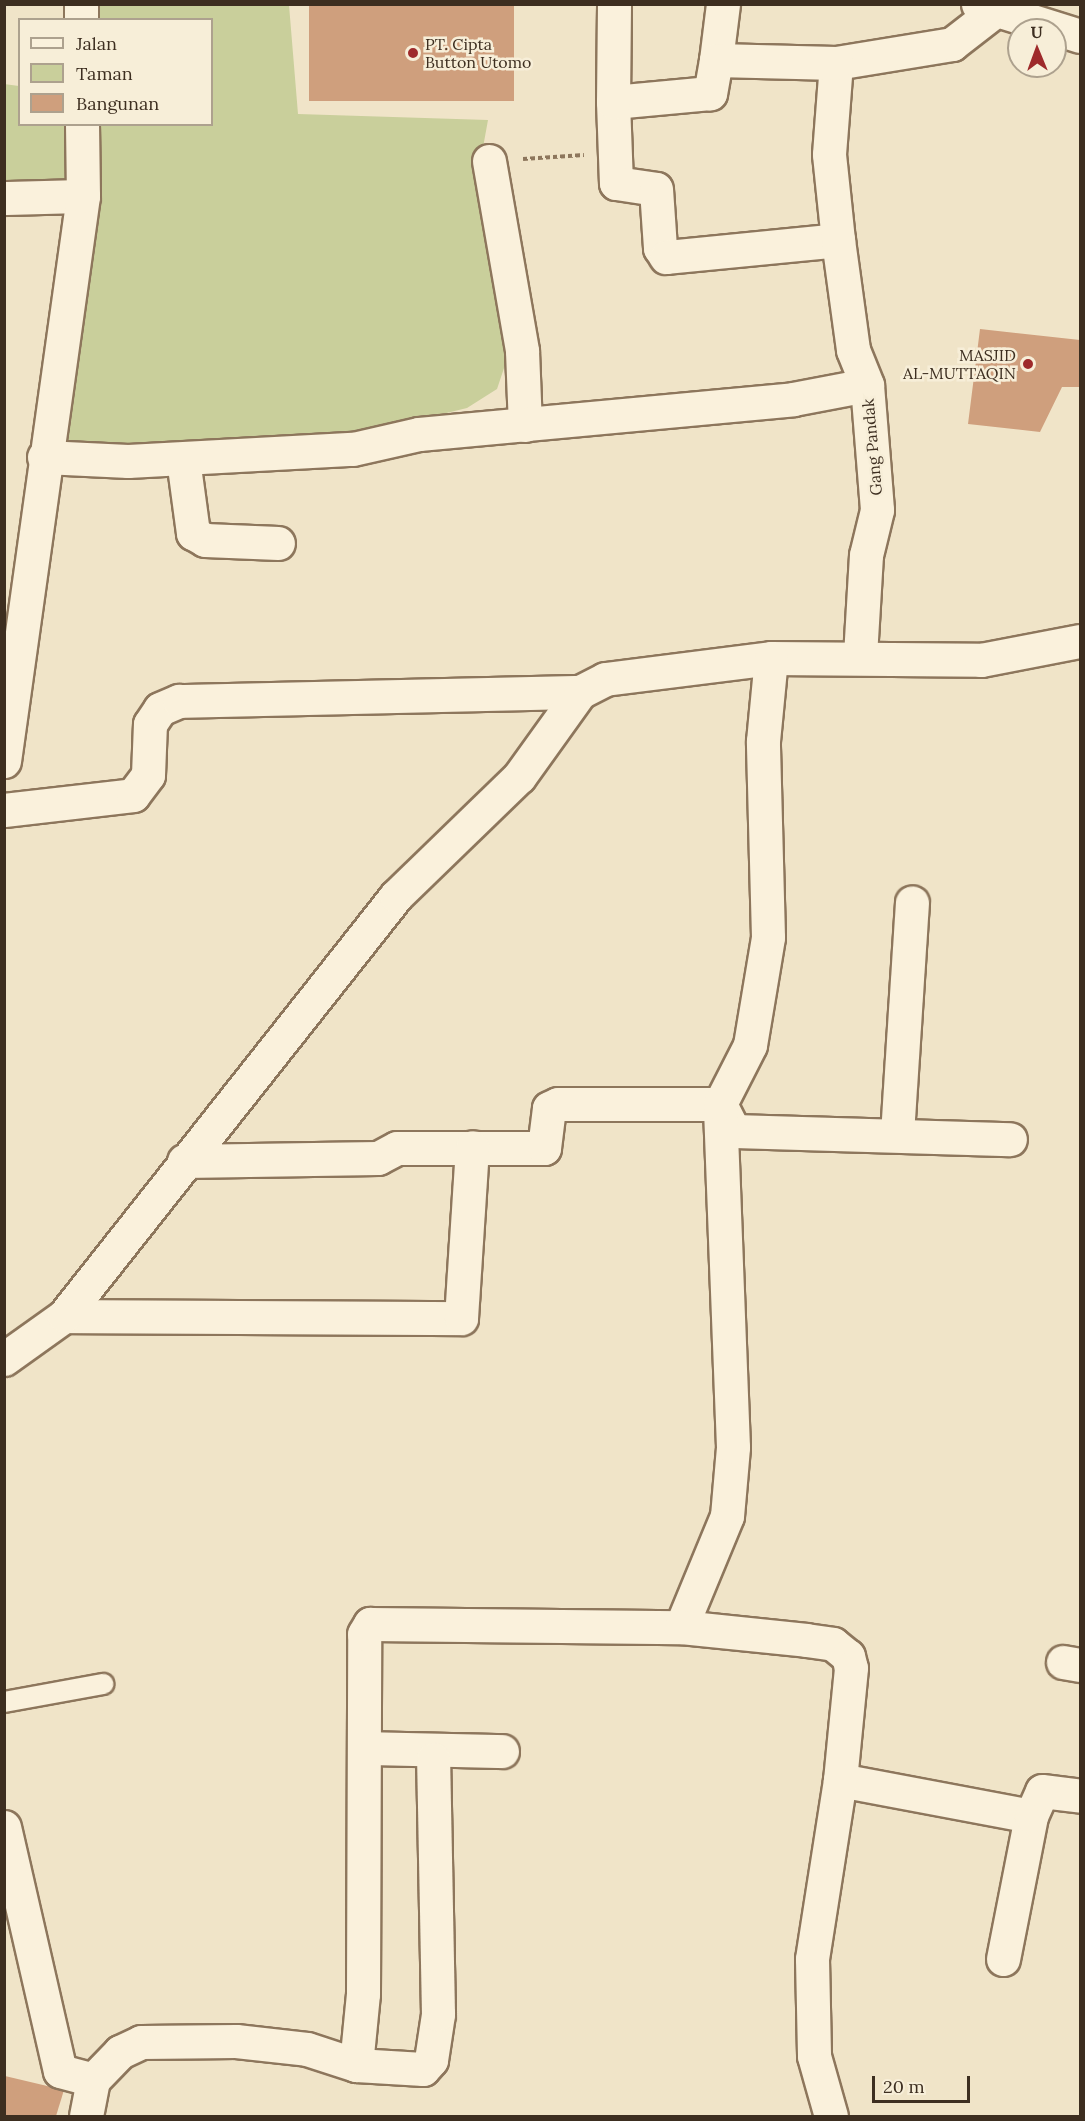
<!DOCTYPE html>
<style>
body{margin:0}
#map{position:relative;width:1085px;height:2121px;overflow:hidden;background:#f0e4c8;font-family:Lora,serif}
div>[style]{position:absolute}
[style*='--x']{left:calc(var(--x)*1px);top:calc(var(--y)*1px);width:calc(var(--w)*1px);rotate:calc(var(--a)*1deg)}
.green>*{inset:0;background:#c9cf9b}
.building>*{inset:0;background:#cf9f7d;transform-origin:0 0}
.path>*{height:4px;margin-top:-2px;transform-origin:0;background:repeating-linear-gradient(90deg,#8d765c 0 4.5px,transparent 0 7.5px)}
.roads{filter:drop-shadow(2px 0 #8d765c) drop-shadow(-2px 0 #8d765c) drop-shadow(0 2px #8d765c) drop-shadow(0 -2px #8d765c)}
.lane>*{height:20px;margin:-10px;padding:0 10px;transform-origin:10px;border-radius:10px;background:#faf1dc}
.street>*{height:33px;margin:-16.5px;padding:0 16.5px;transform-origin:16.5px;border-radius:16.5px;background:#faf1dc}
.secondary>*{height:33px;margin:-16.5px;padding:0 16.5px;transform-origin:16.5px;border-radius:16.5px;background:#faf1dc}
.dots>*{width:16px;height:16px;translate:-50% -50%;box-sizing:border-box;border:3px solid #f7eed8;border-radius:50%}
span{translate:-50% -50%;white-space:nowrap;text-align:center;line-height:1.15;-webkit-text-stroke:5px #f7eed8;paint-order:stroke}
.poi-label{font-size:16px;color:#3d2e20}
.left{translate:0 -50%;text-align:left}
.right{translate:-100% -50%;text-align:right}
.street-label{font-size:16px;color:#3d2e20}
.frame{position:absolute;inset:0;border:6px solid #3d2e20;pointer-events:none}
.legend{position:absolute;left:18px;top:18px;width:195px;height:108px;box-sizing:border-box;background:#f7eed8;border:2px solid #ada18e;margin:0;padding:8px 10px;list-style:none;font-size:18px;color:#3d2e20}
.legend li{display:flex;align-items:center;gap:12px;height:30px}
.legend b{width:30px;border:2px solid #ada18e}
.north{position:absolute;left:1007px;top:18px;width:60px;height:60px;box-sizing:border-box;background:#f7eed8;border:2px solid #ada18e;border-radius:50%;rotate:359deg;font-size:16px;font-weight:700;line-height:24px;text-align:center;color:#3d2e20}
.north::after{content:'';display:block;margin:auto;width:21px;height:27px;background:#9e2a2b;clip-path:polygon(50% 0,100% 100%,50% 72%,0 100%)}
.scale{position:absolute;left:872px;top:2076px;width:98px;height:27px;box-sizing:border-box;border:3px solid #3d2e20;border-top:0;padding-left:8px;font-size:18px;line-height:21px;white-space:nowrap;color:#3d2e20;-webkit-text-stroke:4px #f7eed8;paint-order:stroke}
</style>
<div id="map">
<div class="green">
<div style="clip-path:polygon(95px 5px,289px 5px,298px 114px,488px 120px,478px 175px,506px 362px,497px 389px,467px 408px,393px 426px,239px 444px,60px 444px,96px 125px,212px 124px,212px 20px,95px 19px)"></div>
<div style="clip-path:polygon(4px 84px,19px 86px,20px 124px,73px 125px,75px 190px,5px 191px)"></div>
</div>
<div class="building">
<div style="left:309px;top:4px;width:205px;height:97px"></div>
<div style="clip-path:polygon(980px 329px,1080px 340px,1080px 387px,1062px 387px,1040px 432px,968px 424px)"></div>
<div style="clip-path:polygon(5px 2076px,64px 2090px,56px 2116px,5px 2116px)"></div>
</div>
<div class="path">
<div style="--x:523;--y:159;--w:61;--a:-3.8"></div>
</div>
<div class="roads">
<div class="lane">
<div style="--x:4;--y:1702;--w:101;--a:-10.3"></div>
</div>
<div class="street">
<div style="--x:81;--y:4;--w:16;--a:90"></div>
<div style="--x:716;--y:60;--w:56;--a:-82.9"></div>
<div style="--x:836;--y:63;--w:118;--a:-9.3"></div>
<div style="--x:952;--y:44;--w:51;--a:-37.8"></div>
<div style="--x:613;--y:102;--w:81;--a:87.9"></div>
<div style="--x:616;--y:183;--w:40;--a:8.5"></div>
<div style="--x:656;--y:189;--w:59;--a:86.1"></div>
<div style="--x:660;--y:248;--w:11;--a:56"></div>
<div style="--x:666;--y:257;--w:173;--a:-5.6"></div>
<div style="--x:838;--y:240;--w:86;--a:-96"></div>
<div style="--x:829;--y:154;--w:91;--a:-85.6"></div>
<div style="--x:836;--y:63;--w:120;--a:-178.6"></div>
<div style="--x:716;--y:60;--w:34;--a:100"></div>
<div style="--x:710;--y:93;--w:97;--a:174.7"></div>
<div style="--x:613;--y:102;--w:98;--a:-89.4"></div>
<div style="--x:489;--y:161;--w:193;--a:80.1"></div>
<div style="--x:522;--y:351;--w:74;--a:87.7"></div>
<div style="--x:4;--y:198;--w:79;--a:-1.5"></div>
<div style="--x:838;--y:240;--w:111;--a:82.2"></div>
<div style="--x:853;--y:350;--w:38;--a:68"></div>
<div style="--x:867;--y:385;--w:125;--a:85.4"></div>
<div style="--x:877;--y:510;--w:46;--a:103.7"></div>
<div style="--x:866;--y:555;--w:102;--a:93.4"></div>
<div style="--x:44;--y:457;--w:84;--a:2.7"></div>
<div style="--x:128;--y:461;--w:225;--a:-3.1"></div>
<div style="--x:353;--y:449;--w:68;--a:-12.8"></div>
<div style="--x:419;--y:434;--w:376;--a:-5.3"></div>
<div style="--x:793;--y:399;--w:75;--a:-10.7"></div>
<div style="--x:183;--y:459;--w:75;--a:82.3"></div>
<div style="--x:193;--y:533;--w:14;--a:30"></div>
<div style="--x:205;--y:540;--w:73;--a:2.4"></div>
<div style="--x:4;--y:761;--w:570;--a:-82.04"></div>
<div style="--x:83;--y:196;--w:72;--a:-90.8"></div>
<div style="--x:4;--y:810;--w:130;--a:-6.6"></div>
<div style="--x:133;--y:795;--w:25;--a:-53"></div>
<div style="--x:148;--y:775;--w:51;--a:-87.8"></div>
<div style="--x:150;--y:724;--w:18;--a:-56"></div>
<div style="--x:160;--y:709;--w:21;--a:-23"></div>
<div style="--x:179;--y:701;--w:401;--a:-1.3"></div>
<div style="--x:897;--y:1134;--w:232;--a:-86.3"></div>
<div style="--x:184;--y:1161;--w:194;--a:-0.9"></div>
<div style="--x:378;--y:1158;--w:21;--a:-28"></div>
<div style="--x:397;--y:1148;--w:147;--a:0"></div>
<div style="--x:544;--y:1148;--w:40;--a:-82.9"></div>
<div style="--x:549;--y:1108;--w:10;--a:-24"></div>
<div style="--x:558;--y:1104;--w:162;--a:0"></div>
<div style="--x:720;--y:1104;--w:30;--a:63"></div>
<div style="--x:734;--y:1131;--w:276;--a:1.7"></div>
<div style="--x:64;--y:1316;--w:397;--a:0.3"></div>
<div style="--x:461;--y:1318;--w:171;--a:-86.3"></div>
<div style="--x:4;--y:1359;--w:74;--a:-35.6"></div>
<div style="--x:64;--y:1316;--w:535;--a:-51.67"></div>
<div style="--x:396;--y:896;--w:171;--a:-44.1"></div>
<div style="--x:519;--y:777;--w:105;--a:-54.3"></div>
<div style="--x:580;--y:692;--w:28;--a:-27"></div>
<div style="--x:605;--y:679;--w:167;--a:-7.2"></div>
<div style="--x:771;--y:658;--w:210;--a:0.5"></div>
<div style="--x:981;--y:660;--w:101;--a:-10.9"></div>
<div style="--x:681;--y:1627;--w:120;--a:-67.5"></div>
<div style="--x:727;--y:1516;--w:69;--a:-85"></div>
<div style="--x:733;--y:1447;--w:343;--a:-92.2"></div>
<div style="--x:720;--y:1104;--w:66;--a:-63"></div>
<div style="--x:750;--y:1045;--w:109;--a:-80.5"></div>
<div style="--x:768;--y:937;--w:196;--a:-91.5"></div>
<div style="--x:763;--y:741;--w:83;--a:-84.5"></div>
<div style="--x:1063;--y:1662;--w:17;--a:10"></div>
<div style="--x:366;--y:1748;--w:136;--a:1.3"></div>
<div style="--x:840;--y:1780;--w:194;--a:10.7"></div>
<div style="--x:4;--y:1827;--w:250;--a:77.1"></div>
<div style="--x:60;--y:2071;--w:34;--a:15"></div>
<div style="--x:1003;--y:1959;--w:146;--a:-78.9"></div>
<div style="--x:1031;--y:1816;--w:27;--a:-66"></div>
<div style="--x:1042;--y:1791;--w:38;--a:7"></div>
<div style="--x:356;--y:2065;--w:71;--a:-84.4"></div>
<div style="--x:363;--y:1994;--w:360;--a:-89.8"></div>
<div style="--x:364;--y:1634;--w:12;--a:-59"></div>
<div style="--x:370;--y:1624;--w:311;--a:0.6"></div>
<div style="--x:681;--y:1627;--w:126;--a:5.9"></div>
<div style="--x:806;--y:1640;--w:27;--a:8"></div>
<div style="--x:833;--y:1644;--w:19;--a:39"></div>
<div style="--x:848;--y:1656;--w:12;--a:76"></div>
<div style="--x:851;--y:1668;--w:113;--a:95.6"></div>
<div style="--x:840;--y:1780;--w:181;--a:98.9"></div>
<div style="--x:812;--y:1959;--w:97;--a:88.8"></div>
<div style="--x:814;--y:2056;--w:62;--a:74.2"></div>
<div style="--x:86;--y:2116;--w:37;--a:-79"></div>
<div style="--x:93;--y:2080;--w:39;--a:-46"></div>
<div style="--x:120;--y:2052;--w:23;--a:-25"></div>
<div style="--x:141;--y:2042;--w:95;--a:-0.6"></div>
<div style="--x:236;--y:2041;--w:71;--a:6.4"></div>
<div style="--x:307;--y:2049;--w:52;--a:18.1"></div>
<div style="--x:356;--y:2065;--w:67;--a:3.4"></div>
<div style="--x:423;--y:2069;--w:12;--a:-48"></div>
<div style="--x:431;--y:2060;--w:47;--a:-81.3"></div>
<div style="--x:438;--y:2014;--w:255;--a:-91.1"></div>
</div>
<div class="secondary">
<div style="--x:978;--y:4;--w:107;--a:17.4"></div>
</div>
</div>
<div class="dots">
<div style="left:413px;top:53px;background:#9e2a2b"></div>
<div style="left:1028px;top:364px;background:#9e2a2b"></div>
</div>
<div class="poi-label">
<span class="left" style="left:425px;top:53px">PT. Cipta<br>Button Utomo</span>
<span class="right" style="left:1016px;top:364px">MASJID<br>AL-MUTTAQIN</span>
</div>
<div class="street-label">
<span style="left:872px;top:447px;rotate:-95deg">Gang Pandak</span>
</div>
<div class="frame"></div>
<ul class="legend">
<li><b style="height:8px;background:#faf1dc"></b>Jalan</li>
<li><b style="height:16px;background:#c9cf9b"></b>Taman</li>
<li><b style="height:16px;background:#cf9f7d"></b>Bangunan</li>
</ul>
<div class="north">U</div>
<div class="scale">20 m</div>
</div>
